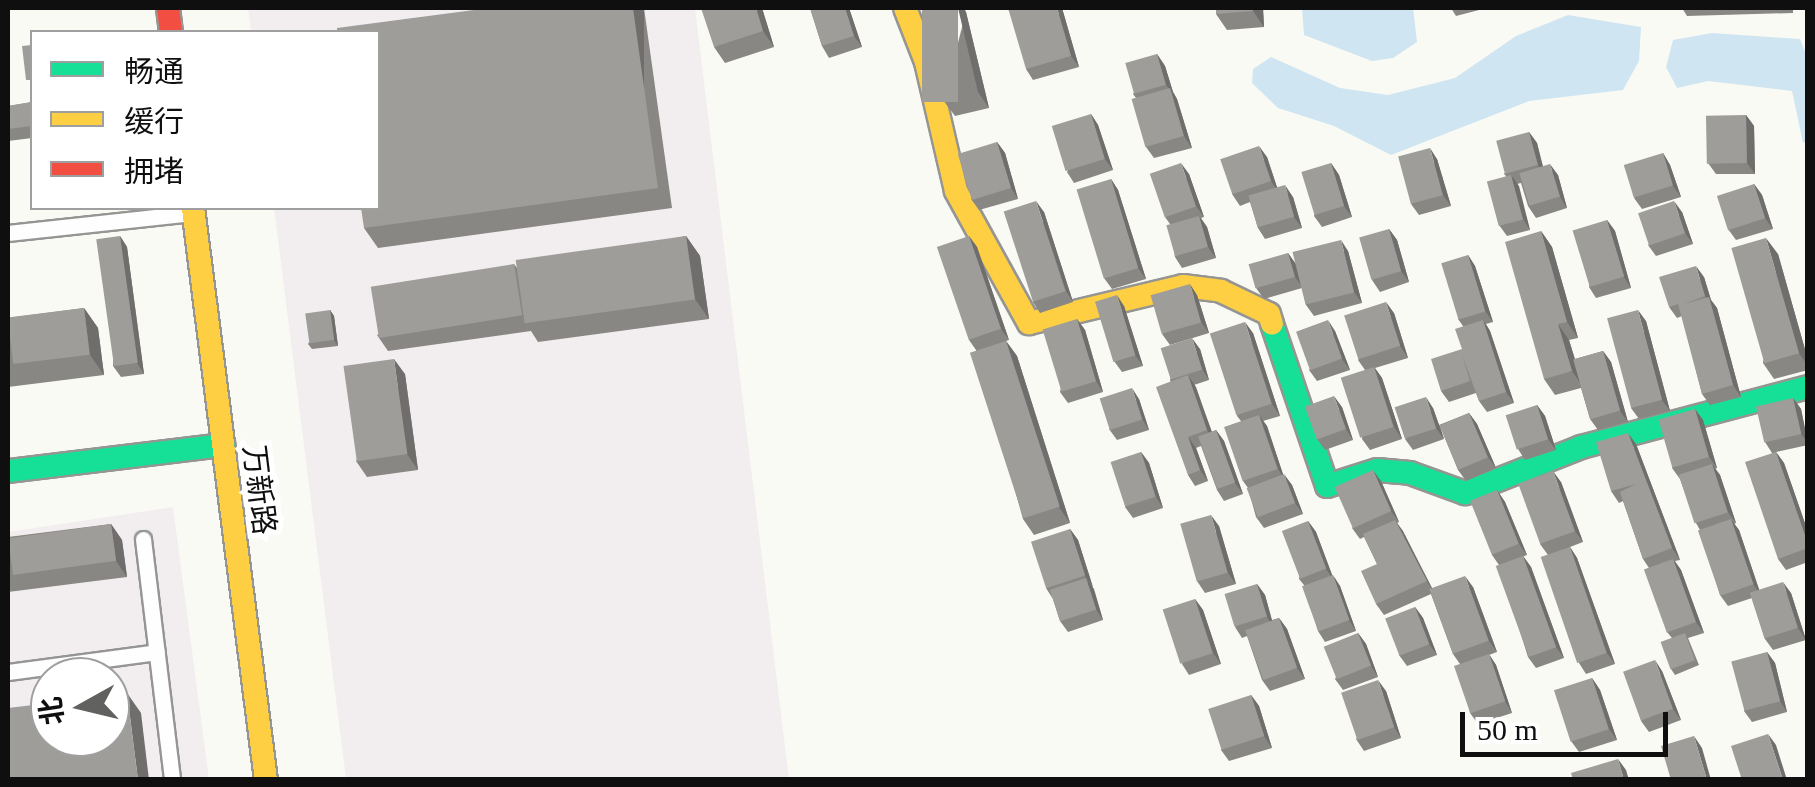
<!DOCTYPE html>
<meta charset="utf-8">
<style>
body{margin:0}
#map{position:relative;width:1815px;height:787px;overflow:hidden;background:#fafaf5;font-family:"Times New Roman","Noto Sans SC",serif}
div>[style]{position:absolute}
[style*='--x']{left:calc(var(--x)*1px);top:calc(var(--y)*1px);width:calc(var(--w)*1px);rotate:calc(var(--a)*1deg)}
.industrial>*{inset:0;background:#f2eef0}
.water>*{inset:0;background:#cfe5f1}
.roads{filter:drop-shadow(2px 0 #959593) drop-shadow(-2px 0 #959593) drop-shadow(0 2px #959593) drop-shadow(0 -2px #959593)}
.lane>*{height:15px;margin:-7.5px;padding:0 7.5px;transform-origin:7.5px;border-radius:7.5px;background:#fefefe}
.fast>*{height:22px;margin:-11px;padding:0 11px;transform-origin:11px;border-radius:11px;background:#16e098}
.slow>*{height:22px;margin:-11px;padding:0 11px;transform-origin:11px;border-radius:11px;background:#ffcf43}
.jam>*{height:22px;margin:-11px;padding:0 11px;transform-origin:11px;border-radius:11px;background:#f24e42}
.wall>*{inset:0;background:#888784}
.shaded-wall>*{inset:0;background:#6f6e6c;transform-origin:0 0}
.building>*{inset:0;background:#9e9d9a;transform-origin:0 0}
span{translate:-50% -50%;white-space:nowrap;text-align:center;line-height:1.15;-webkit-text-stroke:10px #fff;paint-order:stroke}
.street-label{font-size:30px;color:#0f0f0f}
.frame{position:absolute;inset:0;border:10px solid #0f0f0f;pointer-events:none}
.legend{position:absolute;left:30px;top:30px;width:350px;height:180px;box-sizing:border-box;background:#fff;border:2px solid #9f9f9f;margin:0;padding:12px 18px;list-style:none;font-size:30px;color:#0f0f0f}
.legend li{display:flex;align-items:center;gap:20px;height:50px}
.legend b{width:50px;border:2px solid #9f9f9f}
.north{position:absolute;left:30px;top:657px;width:100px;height:100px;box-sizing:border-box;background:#fff;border:2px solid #9f9f9f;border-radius:50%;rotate:262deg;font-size:28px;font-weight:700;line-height:40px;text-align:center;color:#0f0f0f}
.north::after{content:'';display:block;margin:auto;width:35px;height:45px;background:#616160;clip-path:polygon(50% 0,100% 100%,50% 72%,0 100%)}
.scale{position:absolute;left:1460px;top:712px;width:208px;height:45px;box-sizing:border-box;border:5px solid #0f0f0f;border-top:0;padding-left:12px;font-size:30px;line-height:35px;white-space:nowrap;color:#0f0f0f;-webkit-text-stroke:8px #fff;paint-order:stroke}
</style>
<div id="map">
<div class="industrial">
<div style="clip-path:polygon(248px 8px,695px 8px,789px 779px,346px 779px,274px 208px,378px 208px,378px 32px,251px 32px)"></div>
<div style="clip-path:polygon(evenodd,173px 507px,209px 779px,8px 780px,8px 532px,173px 507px,50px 677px,110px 677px,110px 737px,50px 737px,50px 677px)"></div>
</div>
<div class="water">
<div style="clip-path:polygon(1302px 8px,1413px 8px,1417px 42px,1393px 58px,1372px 61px,1304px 35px)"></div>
<div style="clip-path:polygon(1568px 15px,1641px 27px,1639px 61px,1623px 90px,1529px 101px,1391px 155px,1334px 126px,1278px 108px,1252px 83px,1253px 69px,1271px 57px,1340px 88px,1388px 95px,1455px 78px,1516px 36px)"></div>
<div style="clip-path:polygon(1712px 33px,1800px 39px,1807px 56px,1807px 141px,1803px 143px,1792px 91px,1708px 81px,1677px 88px,1666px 67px,1673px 40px)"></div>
</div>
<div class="roads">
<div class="lane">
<div style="--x:8;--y:233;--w:185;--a:-6.2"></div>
<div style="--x:143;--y:539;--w:243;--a:83.1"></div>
<div style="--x:8;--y:672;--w:150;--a:-7.6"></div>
</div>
<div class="fast">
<div style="--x:1272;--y:324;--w:171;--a:71.2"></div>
<div style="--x:1327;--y:486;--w:52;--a:-17.7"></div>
<div style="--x:1377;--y:470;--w:33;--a:5"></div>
<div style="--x:1410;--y:473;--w:59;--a:20"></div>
<div style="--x:1465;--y:493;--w:125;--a:-21.6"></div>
<div style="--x:1581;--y:447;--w:235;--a:-14.8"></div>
<div style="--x:8;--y:471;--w:217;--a:-6.9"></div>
</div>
<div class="slow">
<div style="--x:905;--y:8;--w:58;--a:68.7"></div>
<div style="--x:926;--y:62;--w:132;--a:76.9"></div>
<div style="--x:956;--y:191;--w:151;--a:61.1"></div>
<div style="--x:1029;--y:323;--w:158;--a:-13.5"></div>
<div style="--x:1183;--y:286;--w:38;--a:7"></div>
<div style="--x:1221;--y:291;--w:53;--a:25.6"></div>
<div style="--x:1269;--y:314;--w:10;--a:73"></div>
<div style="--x:193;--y:208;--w:577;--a:82.73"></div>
</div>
<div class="jam">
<div style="--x:168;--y:8;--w:24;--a:83"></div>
</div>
</div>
<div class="wall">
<div style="clip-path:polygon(644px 8px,672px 208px,378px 248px,364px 228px)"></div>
<div style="clip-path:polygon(762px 8px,774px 47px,725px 63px,714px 47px)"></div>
<div style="clip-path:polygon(810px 8px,849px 8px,862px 47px,829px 58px,822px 46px)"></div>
<div style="clip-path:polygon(1062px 8px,1079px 67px,1033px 80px,1026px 69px)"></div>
<div style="clip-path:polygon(1216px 8px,1263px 8px,1264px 27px,1227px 30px,1216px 14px)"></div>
<div style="clip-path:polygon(1451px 8px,1478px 8px,1479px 10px,1456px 16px)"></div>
<div style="clip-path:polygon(1682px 8px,1793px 8px,1793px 13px,1687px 16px)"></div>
<div style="clip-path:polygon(966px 12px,989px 108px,955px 116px,943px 100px)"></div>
<div style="clip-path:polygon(1157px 54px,1165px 66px,1173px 92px,1177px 99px,1192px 148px,1154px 158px,1146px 147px,1136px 98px,1133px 94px)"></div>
<div style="clip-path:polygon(32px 102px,32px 138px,8px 141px,8px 106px)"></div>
<div style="clip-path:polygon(1091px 114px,1098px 125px,1113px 170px,1074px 183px,1067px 172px)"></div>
<div style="clip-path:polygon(1746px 115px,1754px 126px,1755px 174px,1716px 174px,1708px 163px)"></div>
<div style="clip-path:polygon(1529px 132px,1537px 143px,1543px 166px,1558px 175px,1567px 208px,1536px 218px,1528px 206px,1521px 183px,1517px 184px,1530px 230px,1507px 236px,1499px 225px,1506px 176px,1504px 174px)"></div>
<div style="clip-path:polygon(997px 142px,1005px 153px,1018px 199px,979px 210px,971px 199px)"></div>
<div style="clip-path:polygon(1663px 153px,1670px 165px,1681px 197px,1642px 209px,1634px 198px)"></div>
<div style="clip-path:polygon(1267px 157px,1277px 188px,1293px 197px,1302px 228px,1265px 239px,1258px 228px,1250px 202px,1240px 206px,1232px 194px)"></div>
<div style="clip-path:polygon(1437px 159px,1451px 206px,1419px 215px,1411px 204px)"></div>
<div style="clip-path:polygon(1331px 163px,1339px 175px,1352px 217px,1322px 227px,1314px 216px)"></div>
<div style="clip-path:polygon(1189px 174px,1204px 217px,1201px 218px,1207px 227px,1216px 258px,1182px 268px,1175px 257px,1170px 224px,1165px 217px)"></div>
<div style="clip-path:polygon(1111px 179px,1118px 190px,1146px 279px,1112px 289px,1104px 278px)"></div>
<div style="clip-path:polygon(1754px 184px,1762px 195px,1773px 229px,1736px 240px,1728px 229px)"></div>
<div style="clip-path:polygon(1044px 212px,1073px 302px,1040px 313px,1033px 302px)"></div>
<div style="clip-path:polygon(1682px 212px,1693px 244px,1656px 256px,1648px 245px)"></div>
<div style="clip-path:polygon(1607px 220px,1615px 231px,1631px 288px,1596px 298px,1589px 287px)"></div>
<div style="clip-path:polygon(1389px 229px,1397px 240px,1409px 282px,1380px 292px,1372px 280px)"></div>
<div style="clip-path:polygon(1541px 231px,1552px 247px,1578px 338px,1569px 340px,1575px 359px,1603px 351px,1611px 362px,1628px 422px,1598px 430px,1590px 419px,1581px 388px,1555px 395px,1544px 379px)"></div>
<div style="clip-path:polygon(120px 236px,127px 247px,144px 374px,121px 377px,113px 366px)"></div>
<div style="clip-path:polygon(686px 236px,700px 256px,709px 319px,538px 342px,531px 331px,388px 351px,377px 335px,514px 264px,517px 268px)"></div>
<div style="clip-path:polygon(969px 236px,977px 247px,1009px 340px,1006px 341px,1017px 356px,1070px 523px,1034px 535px,1023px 519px,976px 350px,969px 340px)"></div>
<div style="clip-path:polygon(1348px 251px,1362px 303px,1314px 316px,1306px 305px,1302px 288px,1264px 299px,1256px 288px,1288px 253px,1295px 264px)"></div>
<div style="clip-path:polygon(1778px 254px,1808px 360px,1808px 370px,1774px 379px,1763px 363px)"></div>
<div style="clip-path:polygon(1468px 255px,1475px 266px,1493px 322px,1486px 324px,1490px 331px,1514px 403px,1487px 412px,1479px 401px,1476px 393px,1449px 402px,1441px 391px,1462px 349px,1463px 326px,1458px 319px)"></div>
<div style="clip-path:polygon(1704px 277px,1711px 300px,1717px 308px,1741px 397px,1710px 405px,1702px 394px,1682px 316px,1677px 318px,1669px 307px)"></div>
<div style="clip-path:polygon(1197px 295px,1209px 333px,1170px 345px,1162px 334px)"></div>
<div style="clip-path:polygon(1124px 306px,1143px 366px,1122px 372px,1114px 361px)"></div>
<div style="clip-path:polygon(84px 308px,98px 328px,104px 375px,8px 387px,8px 318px)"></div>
<div style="clip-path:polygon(330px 310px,334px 316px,338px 346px,312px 349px,308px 344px)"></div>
<div style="clip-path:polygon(1394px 313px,1408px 358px,1375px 368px,1382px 378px,1402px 439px,1370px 450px,1362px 439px,1365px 370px,1358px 360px)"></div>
<div style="clip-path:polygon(1077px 319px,1085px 330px,1103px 392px,1068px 403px,1060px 392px)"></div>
<div style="clip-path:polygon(1646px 321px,1670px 411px,1639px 419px,1631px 408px)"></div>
<div style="clip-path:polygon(1335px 331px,1350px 370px,1317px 381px,1309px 370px)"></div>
<div style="clip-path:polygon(1253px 333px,1280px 416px,1263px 421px,1267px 426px,1283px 475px,1292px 485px,1303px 514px,1264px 528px,1256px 517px,1248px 488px,1243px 481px,1241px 421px,1237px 416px)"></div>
<div style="clip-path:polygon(1200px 349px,1209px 380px,1194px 385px,1212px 432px,1216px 430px,1224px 441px,1243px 494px,1224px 501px,1217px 490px,1201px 446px,1196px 448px,1208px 481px,1195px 486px,1188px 475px,1170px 379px)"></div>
<div style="clip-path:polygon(405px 374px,418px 470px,367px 477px,356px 461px)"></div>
<div style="clip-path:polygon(1793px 398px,1801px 409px,1808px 445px,1776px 452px,1784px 463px,1808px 532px,1808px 562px,1786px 570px,1778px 559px,1772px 453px,1765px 442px)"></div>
<div style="clip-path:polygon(1139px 399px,1149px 430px,1117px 440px,1109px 429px)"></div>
<div style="clip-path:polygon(1537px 405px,1545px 416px,1556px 450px,1525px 460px,1518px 449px)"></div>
<div style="clip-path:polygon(1342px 407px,1353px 440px,1325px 450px,1317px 439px)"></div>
<div style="clip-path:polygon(1433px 408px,1439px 425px,1469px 413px,1477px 424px,1496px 468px,1466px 481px,1458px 470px,1440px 426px,1444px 439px,1413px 450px,1405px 439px)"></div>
<div style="clip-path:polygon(1695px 409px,1703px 420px,1717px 468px,1715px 469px,1720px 475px,1736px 523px,1734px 524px,1739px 530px,1759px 590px,1791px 593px,1806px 640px,1773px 650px,1765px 639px,1752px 598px,1728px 606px,1720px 595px,1700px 530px,1696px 523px,1680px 479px,1672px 468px)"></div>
<div style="clip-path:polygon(1636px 444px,1680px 560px,1675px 561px,1681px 570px,1704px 633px,1688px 638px,1699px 665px,1675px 675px,1671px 669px,1672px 638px,1667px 632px,1649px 568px,1643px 559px,1623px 501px,1619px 503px,1611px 491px)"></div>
<div style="clip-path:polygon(1141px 452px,1149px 463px,1163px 508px,1133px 518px,1125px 507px)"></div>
<div style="clip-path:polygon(1381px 481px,1399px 522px,1397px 523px,1432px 588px,1473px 587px,1497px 652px,1489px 655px,1496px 665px,1512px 713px,1478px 724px,1470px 713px,1460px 664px,1453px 654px,1431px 594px,1384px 615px,1376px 604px,1377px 564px,1364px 537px,1360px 539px,1352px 528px)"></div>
<div style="clip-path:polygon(1561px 482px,1583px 542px,1570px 547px,1577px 558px,1615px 664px,1586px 674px,1579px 663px,1548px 555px,1540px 544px)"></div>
<div style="clip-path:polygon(1497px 490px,1505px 502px,1527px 555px,1522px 557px,1523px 556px,1531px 567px,1564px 658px,1536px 668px,1528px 657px,1499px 565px,1492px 555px)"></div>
<div style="clip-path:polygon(1308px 521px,1316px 532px,1332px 575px,1340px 586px,1356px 631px,1325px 642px,1318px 631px,1304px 585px,1299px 579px)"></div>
<div style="clip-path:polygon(111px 524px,122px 540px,127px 577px,8px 592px,8px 537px)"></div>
<div style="clip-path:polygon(1219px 526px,1236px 584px,1205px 593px,1197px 581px)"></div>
<div style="clip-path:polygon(1070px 529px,1078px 540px,1103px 620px,1068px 632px,1060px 621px,1053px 599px,1046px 588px)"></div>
<div style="clip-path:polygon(1257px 584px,1265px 595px,1272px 620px,1279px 618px,1287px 629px,1305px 679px,1270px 691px,1262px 680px,1247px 636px,1242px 638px,1235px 627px)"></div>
<div style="clip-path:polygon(1195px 599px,1203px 610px,1221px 664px,1189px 675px,1182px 664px)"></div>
<div style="clip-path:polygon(1415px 607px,1423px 618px,1437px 655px,1407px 666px,1399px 655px)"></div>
<div style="clip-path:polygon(1358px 633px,1366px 644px,1378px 677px,1343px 690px,1335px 679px)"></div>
<div style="clip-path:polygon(1767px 652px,1775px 663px,1787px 712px,1752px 722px,1744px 711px)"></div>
<div style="clip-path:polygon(1662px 671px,1681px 720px,1649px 732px,1641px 721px)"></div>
<div style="clip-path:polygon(1592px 678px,1600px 690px,1617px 740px,1579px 752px,1571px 741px)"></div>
<div style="clip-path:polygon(1386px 691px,1401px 738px,1364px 751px,1356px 739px)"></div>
<div style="clip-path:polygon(1251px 695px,1259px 706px,1272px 748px,1229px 761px,1221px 750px)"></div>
</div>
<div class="shaded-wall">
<div style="left:633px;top:8px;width:11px;height:182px"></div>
<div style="clip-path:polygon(756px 8px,762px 8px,774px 47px,763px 31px)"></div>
<div style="clip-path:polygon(845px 8px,849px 8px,862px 47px,854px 36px)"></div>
<div style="clip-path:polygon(958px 8px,964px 8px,966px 12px,989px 108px,978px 92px)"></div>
<div style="clip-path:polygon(1057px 8px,1062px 8px,1079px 67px,1071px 56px)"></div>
<div style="clip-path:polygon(1253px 8px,1263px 8px,1264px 27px,1253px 11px)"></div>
<div style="clip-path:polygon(1157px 54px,1165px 66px,1173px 92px,1177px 99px,1192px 148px,1184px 136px,1171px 91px,1166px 85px)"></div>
<div style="clip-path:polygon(1091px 114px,1098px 125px,1113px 170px,1105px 159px)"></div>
<div style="clip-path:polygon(1746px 115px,1754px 126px,1755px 174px,1747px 163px)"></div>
<div style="clip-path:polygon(1529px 132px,1537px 143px,1545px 177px,1538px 165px)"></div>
<div style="clip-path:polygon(997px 142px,1005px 153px,1018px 199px,1011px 188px)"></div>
<div style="clip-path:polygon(1259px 146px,1267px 157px,1279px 193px,1271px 181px)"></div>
<div style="clip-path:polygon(1430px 148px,1437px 159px,1451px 206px,1443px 195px)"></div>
<div style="clip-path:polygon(1663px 153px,1670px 165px,1681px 197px,1673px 186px)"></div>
<div style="clip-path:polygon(1181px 163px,1189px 174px,1204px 217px,1196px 206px)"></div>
<div style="clip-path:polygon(1331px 163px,1339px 175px,1352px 217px,1344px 206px)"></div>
<div style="clip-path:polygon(1550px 164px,1558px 175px,1567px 208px,1560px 197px)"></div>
<div style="clip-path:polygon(1511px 175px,1519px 186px,1530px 230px,1523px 219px)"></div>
<div style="clip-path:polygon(1111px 179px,1118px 190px,1146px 279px,1138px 268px)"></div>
<div style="clip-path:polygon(1754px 184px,1762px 195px,1773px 229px,1765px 218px)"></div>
<div style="clip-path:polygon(1285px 185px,1293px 197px,1302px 228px,1294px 217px)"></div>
<div style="clip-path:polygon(1036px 201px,1044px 212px,1073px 302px,1066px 291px)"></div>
<div style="clip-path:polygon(1674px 201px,1682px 212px,1693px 244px,1685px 233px)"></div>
<div style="clip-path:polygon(1199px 216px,1207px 227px,1216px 258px,1208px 247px)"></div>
<div style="clip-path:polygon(1607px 220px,1615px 231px,1631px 288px,1624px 277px)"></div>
<div style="clip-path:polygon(1389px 229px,1397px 240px,1409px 282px,1401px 271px)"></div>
<div style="clip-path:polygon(1541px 231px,1552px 247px,1578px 338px,1567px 322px)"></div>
<div style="clip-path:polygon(120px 236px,127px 247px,144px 374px,137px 363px)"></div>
<div style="clip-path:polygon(686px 236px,700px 256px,709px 319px,695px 299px)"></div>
<div style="clip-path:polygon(969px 236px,977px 247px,1009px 340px,1001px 329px)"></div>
<div style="clip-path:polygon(1766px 238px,1778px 254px,1808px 360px,1808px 366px,1799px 353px)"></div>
<div style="clip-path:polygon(1341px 240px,1348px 251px,1362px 303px,1354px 292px)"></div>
<div style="clip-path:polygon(1288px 253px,1296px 264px,1303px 288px,1295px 277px)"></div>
<div style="clip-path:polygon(1468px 255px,1475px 266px,1493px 322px,1485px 311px)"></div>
<div style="clip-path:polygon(1696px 266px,1704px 277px,1711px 300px,1717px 308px,1741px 397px,1733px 385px,1711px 304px,1705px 296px)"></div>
<div style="clip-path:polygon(1190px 284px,1197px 295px,1209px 333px,1201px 322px)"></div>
<div style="clip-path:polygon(1117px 295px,1124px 306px,1143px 366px,1135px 355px)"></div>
<div style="clip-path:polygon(1386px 302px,1394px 313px,1408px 358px,1400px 346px)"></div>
<div style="clip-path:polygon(84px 308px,98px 328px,104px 375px,90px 355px)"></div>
<div style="clip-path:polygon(330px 310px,334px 316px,338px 346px,334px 340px)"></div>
<div style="clip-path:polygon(1638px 310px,1646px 321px,1670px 411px,1662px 400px)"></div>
<div style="clip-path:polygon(1077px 319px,1085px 330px,1103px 392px,1096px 381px)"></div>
<div style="clip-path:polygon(1328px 320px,1335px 331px,1350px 370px,1342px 359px)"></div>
<div style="clip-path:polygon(1483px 320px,1490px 331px,1514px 403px,1506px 392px)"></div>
<div style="clip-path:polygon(1245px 322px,1253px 333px,1280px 416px,1272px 404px)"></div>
<div style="clip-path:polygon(1558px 324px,1569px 340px,1583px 387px,1572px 371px)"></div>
<div style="clip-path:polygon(1192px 338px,1200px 349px,1209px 380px,1202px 369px)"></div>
<div style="clip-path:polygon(1006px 341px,1017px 356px,1070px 523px,1059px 507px)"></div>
<div style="clip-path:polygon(1603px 351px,1611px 362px,1628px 422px,1620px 411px)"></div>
<div style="clip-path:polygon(394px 359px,405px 374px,418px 470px,407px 454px)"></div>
<div style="clip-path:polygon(1374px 367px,1382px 378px,1402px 439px,1394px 427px)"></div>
<div style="clip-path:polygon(1188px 375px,1196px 387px,1215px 441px,1207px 430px)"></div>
<div style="clip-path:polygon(1132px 388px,1139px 399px,1149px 430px,1142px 419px)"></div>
<div style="clip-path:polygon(1334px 396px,1342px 407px,1353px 440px,1346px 429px)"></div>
<div style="clip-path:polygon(1426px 397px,1433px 408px,1444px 439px,1436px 428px)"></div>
<div style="clip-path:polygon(1793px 398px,1801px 409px,1808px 443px,1801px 434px)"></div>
<div style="clip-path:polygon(1537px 405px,1545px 416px,1556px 450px,1548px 439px)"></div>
<div style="clip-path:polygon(1695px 409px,1703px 420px,1717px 468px,1709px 457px)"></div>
<div style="clip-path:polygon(1469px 413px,1477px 424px,1496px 468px,1488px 457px)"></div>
<div style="clip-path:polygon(1259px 415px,1267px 426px,1285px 480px,1278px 469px)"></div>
<div style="clip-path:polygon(1216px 430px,1224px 441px,1243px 494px,1235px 483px)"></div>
<div style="clip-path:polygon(1628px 433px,1636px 444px,1680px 560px,1672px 548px)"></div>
<div style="clip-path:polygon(1188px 437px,1196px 448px,1208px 481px,1200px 470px)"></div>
<div style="clip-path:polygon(1141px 452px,1149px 463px,1163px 508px,1156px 497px)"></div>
<div style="clip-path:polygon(1776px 452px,1784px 463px,1808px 532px,1808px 544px)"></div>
<div style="clip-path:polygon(1712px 464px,1720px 475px,1736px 523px,1728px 512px)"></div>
<div style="clip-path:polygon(1373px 470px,1381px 481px,1399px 522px,1391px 511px)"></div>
<div style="clip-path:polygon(1553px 471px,1561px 482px,1583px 542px,1575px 531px)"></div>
<div style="clip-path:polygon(1284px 474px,1292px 485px,1303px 514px,1295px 503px)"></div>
<div style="clip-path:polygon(1497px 490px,1505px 502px,1527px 555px,1519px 544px)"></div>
<div style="clip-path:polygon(1211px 515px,1219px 526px,1236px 584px,1228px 573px)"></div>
<div style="clip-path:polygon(1731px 519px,1739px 530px,1761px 595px,1753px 584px)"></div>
<div style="clip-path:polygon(1395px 520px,1403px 531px,1434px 592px,1427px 581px)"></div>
<div style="clip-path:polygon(1308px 521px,1316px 532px,1334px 580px,1326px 569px)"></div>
<div style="clip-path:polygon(111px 524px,122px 540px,127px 577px,116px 561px)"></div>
<div style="clip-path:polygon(1070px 529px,1078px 540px,1093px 587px,1085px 576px)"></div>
<div style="clip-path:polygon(1570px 547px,1577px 558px,1615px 664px,1607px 653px)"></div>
<div style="clip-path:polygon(1523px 556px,1531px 567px,1564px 658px,1556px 647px)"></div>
<div style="clip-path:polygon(1673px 559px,1681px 570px,1704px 633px,1696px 622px)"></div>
<div style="clip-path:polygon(1333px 575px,1340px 586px,1356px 631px,1349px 620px)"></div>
<div style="clip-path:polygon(1465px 576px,1473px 587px,1497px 652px,1489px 641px)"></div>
<div style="clip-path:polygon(1086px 578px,1094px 589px,1103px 620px,1096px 609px)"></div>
<div style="clip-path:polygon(1783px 582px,1791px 593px,1806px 640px,1798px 628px)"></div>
<div style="clip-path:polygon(1257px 584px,1265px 595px,1274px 628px,1267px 617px)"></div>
<div style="clip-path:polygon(1195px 599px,1203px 610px,1221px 664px,1213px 653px)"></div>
<div style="clip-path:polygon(1415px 607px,1423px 618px,1437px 655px,1429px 644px)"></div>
<div style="clip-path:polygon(1279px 618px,1287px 629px,1305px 679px,1297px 668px)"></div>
<div style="clip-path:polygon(1358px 633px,1366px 644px,1378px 677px,1371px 666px)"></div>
<div style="clip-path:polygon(1767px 652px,1775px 663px,1787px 712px,1780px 701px)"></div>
<div style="clip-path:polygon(1489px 654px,1496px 665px,1512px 713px,1505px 701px)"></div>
<div style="clip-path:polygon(1655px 660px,1662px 671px,1681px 720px,1673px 709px)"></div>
<div style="clip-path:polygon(1592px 678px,1600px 690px,1617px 740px,1609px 729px)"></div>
<div style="clip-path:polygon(1378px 680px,1386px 691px,1401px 738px,1394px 727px)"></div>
<div style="clip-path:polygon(127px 693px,141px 713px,149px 780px,138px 780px)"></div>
<div style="clip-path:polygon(1251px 695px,1259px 706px,1272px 748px,1264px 736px)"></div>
<div style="clip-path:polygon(1768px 734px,1776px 745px,1787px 780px,1783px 780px)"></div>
<div style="clip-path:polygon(1694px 736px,1702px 748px,1711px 780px,1707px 780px)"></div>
<div style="clip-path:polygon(1618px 759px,1626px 770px,1629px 780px,1624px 780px)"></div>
</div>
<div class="building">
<div style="clip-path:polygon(489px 8px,633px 8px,658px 188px,364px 228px,361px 208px,378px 208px,378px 32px,337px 32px,337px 28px)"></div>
<div style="clip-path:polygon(701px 8px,756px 8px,763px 31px,714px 47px)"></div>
<div style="clip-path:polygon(810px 8px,845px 8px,854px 36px,822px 46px)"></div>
<div style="left:922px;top:8px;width:36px;height:94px"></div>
<div style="clip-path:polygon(1008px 8px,1057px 8px,1071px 56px,1026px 69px)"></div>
<div style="clip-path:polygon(1216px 8px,1253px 8px,1253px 11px,1216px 14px)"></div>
<div style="clip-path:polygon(32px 45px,32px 80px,26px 80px,22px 46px)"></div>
<div style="left:1157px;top:54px;width:32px;height:33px;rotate:74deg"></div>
<div style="left:1170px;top:88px;width:50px;height:40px;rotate:74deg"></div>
<div style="clip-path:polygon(32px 102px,32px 126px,8px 129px,8px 106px)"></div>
<div style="left:1091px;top:114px;width:47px;height:41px;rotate:73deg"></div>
<div style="left:1746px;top:115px;width:48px;height:40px;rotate:89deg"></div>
<div style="left:1529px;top:132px;width:34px;height:34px;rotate:75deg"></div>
<div style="left:997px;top:142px;width:48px;height:41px;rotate:73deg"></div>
<div style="left:1259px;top:146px;width:37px;height:41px;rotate:71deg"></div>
<div style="left:1430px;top:148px;width:49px;height:33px;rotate:75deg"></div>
<div style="left:1663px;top:153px;width:34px;height:41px;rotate:73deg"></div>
<div style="left:1181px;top:163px;width:46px;height:33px;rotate:71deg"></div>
<div style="left:1331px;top:163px;width:45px;height:31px;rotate:73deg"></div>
<div style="left:1550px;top:164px;width:34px;height:32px;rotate:73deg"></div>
<div style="left:1511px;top:175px;width:46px;height:25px;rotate:75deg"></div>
<div style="left:1111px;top:179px;width:93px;height:36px;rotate:73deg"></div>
<div style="left:1754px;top:184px;width:36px;height:39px;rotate:72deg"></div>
<div style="left:1285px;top:185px;width:33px;height:38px;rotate:74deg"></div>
<div style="left:1036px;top:201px;width:95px;height:34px;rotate:72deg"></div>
<div style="left:1674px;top:201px;width:34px;height:38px;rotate:71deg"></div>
<div style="left:1199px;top:216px;width:32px;height:34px;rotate:74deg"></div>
<div style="left:1607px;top:220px;width:59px;height:36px;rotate:73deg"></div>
<div style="left:1389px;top:229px;width:44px;height:31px;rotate:74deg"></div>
<div style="clip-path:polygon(1541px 231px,1567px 322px,1558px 324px,1572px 371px,1544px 379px,1505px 242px)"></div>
<div style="left:120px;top:236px;width:128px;height:24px;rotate:82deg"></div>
<div style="left:686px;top:236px;width:64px;height:172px;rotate:82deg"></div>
<div style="left:969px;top:236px;width:98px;height:34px;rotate:71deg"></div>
<div style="left:1766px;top:238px;width:120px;height:36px;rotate:74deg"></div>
<div style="left:1341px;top:240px;width:54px;height:50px;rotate:76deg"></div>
<div style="left:1288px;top:253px;width:25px;height:41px;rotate:74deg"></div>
<div style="left:1468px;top:255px;width:59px;height:28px;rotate:73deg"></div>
<div style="left:514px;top:264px;width:52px;height:145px;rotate:81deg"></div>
<div style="clip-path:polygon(1696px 266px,1705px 296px,1684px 304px,1709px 297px,1733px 385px,1702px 394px,1678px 304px,1669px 307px,1659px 277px)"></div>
<div style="left:1190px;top:284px;width:40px;height:41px;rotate:74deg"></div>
<div style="left:1117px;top:295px;width:63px;height:23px;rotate:73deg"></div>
<div style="left:1386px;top:302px;width:46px;height:44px;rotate:72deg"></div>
<div style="left:84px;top:308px;width:47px;height:77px;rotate:83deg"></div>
<div style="left:330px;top:310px;width:30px;height:25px;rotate:82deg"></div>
<div style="left:1638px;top:310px;width:93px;height:32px;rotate:75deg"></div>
<div style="left:1077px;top:319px;width:65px;height:36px;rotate:73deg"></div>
<div style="left:1328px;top:320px;width:41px;height:34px;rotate:70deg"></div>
<div style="clip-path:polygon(1483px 320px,1506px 392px,1479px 401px,1462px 355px,1470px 381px,1441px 391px,1431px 359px,1462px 349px,1455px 329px)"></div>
<div style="left:1245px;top:322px;width:86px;height:37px;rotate:72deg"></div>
<div style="left:1192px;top:338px;width:33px;height:33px;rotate:72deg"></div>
<div style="left:1006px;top:341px;width:174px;height:38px;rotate:72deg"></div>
<div style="left:1603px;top:351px;width:62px;height:31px;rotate:74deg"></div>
<div style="left:394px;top:359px;width:96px;height:51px;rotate:82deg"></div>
<div style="left:1374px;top:367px;width:63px;height:35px;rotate:72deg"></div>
<div style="clip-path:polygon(1188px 375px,1207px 430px,1188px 437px,1200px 470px,1188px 475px,1156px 387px)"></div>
<div style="left:1132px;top:388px;width:33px;height:34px;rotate:72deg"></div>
<div style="left:1334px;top:396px;width:35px;height:31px;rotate:70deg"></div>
<div style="left:1426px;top:397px;width:33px;height:33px;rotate:72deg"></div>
<div style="left:1793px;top:398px;width:37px;height:38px;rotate:77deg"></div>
<div style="left:1537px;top:405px;width:36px;height:33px;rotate:72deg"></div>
<div style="left:1695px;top:409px;width:50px;height:38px;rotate:74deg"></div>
<div style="left:1469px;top:413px;width:48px;height:32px;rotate:67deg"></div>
<div style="left:1259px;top:415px;width:57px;height:37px;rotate:71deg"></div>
<div style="left:1216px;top:430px;width:56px;height:19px;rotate:70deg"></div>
<div style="clip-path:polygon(1628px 433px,1672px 548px,1643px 559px,1620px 492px,1636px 484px,1611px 491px,1596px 442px)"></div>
<div style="left:1141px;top:452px;width:47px;height:32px;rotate:72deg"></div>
<div style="clip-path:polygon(1776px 452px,1808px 544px,1808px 548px,1778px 559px,1745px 462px)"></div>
<div style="left:1712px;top:464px;width:51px;height:35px;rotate:72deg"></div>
<div style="left:1373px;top:470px;width:45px;height:42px;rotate:66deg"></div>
<div style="left:1553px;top:471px;width:64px;height:37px;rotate:70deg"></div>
<div style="left:1284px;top:474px;width:31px;height:40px;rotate:69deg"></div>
<div style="left:1497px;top:490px;width:58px;height:29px;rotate:68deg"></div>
<div style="left:1211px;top:515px;width:60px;height:32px;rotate:74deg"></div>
<div style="left:1731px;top:519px;width:69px;height:35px;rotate:71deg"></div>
<div style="clip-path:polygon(1395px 520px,1427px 581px,1376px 604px,1361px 571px,1377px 564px,1363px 534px)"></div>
<div style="left:1308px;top:521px;width:51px;height:28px;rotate:69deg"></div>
<div style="left:111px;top:524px;width:37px;height:104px;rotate:82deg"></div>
<div style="left:1070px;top:529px;width:49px;height:41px;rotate:72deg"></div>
<div style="left:1570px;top:547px;width:112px;height:31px;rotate:71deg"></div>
<div style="left:1523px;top:556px;width:97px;height:29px;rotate:70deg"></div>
<div style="left:1673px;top:559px;width:67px;height:31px;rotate:70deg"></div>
<div style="left:1333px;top:575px;width:48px;height:33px;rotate:70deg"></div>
<div style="left:1465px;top:576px;width:69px;height:38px;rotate:70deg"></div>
<div style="left:1086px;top:578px;width:33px;height:38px;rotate:72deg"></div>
<div style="left:1783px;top:582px;width:48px;height:35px;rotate:72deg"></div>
<div style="left:1257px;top:584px;width:34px;height:34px;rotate:73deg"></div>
<div style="left:1195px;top:599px;width:57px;height:34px;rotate:72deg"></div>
<div style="left:1415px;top:607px;width:40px;height:32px;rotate:69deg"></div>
<div style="left:1279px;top:618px;width:53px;height:36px;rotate:70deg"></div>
<div style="left:1358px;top:633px;width:35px;height:37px;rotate:68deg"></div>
<div style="left:1685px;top:633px;width:29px;height:26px;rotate:70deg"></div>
<div style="left:1767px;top:652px;width:51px;height:37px;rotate:75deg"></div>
<div style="left:1489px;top:654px;width:50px;height:37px;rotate:71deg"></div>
<div style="left:1655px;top:660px;width:52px;height:34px;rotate:70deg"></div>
<div style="left:1592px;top:678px;width:54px;height:40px;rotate:72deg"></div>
<div style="left:1378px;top:680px;width:50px;height:39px;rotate:71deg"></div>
<div style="clip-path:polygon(127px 693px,138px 780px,8px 780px,8px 708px,50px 703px,50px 737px,110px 737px,110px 695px)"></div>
<div style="left:1251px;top:695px;width:43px;height:45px;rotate:72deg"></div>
<div style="clip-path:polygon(1768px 734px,1783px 780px,1742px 780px,1731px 746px)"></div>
<div style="clip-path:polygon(1694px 736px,1707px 780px,1671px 780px,1661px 746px)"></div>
<div style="clip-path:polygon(1618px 759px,1624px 780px,1573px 780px,1571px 773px)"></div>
</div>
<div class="street-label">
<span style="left:259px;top:490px;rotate:83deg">万新路</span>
</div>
<div class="frame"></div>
<ul class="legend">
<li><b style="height:12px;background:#16e098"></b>畅通</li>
<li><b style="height:12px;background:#ffcf43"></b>缓行</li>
<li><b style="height:12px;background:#f24e42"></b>拥堵</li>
</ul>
<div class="north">北</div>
<div class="scale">50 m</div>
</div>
